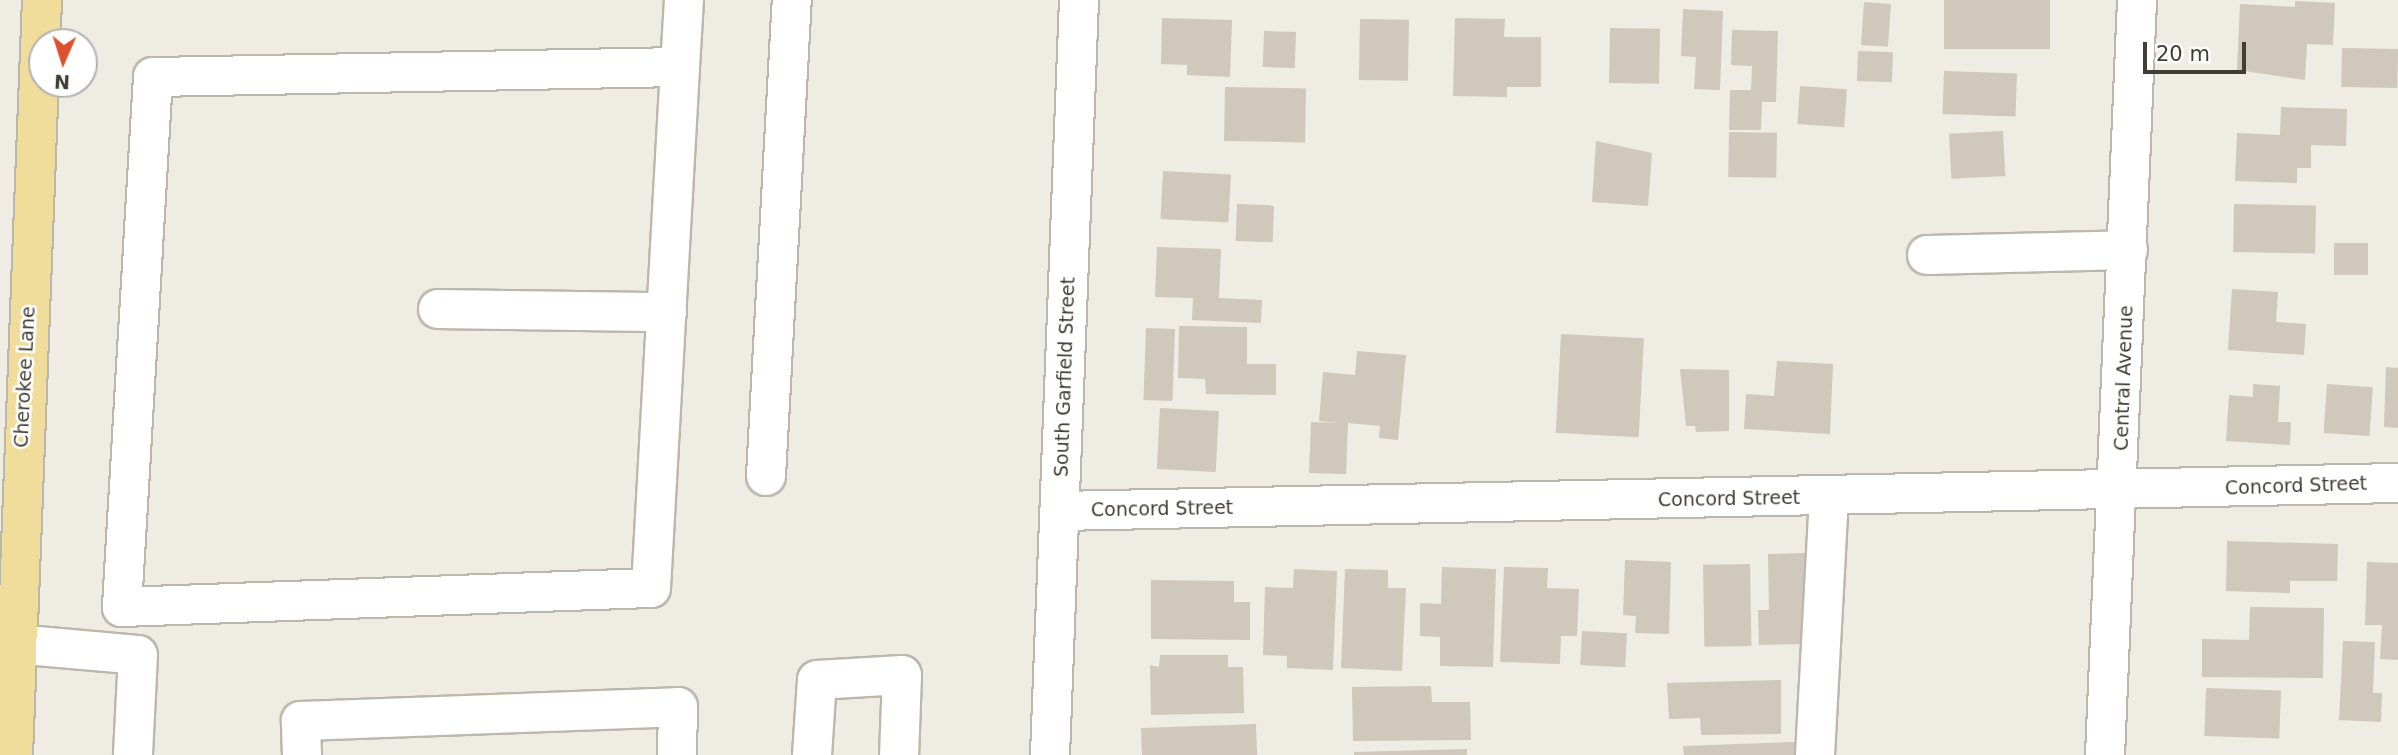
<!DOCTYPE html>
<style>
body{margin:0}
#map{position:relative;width:2398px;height:755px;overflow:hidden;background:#efece4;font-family:"DejaVu Sans",sans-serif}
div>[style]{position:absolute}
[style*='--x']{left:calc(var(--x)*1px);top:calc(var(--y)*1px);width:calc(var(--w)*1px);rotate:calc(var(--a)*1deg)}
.building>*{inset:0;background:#cfc8bb;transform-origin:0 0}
.roads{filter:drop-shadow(2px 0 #bcb7ab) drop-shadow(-2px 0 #bcb7ab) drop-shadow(0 2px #bcb7ab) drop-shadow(0 -2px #bcb7ab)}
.minor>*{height:38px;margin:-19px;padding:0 19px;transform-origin:19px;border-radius:19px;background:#fff}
.major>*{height:38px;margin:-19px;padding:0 19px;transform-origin:19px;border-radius:19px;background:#f1dd9b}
span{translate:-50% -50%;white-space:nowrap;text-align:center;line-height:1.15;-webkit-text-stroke:5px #fff;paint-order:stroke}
.street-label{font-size:19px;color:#413d35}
.north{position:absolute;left:28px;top:28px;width:70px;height:70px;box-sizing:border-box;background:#fff;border:2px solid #b3b1ae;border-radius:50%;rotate:183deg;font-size:19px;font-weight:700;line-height:28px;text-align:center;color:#413d35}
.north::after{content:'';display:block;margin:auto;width:24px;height:32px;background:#de512c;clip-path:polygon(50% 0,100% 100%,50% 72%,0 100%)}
.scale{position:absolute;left:2143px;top:42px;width:103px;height:32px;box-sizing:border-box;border:4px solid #413d35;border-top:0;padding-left:9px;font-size:21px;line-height:24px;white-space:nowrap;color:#413d35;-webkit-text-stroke:5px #fff;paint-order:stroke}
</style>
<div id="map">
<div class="building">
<div style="left:1944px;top:0;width:106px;height:49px"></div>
<div style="clip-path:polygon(2295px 1px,2335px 3px,2333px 45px,2307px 44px,2305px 80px,2237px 70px,2240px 4px,2295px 7px)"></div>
<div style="left:1864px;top:2px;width:27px;height:43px;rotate:4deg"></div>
<div style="clip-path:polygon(1683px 9px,1723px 11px,1720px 90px,1694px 89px,1696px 57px,1681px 56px)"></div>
<div style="clip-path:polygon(1162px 18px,1232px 20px,1230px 77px,1187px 75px,1187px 65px,1161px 64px)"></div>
<div style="clip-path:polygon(1455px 18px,1505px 19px,1504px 37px,1541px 37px,1541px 87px,1507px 87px,1507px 97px,1453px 96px)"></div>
<div style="left:1360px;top:19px;width:49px;height:61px;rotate:1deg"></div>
<div style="left:1610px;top:28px;width:50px;height:55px;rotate:1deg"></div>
<div style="clip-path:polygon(1732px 30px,1778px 31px,1776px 102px,1762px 102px,1761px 130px,1729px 130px,1730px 90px,1751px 90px,1752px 66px,1731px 65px)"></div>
<div style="left:1264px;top:31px;width:32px;height:36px;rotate:2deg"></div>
<div style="left:2342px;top:48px;width:56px;height:39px;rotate:1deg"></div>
<div style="left:1858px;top:51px;width:35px;height:30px;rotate:2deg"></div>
<div style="left:1944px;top:71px;width:73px;height:43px;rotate:2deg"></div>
<div style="left:1800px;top:86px;width:47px;height:38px;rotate:4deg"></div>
<div style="left:1225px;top:87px;width:81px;height:54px;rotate:1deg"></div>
<div style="clip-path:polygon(2281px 107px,2347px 109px,2346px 146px,2311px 145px,2311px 168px,2297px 168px,2297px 183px,2235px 181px,2237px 133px,2280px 135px)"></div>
<div style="left:2003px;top:131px;width:45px;height:54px;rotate:87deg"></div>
<div style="left:1729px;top:132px;width:48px;height:45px;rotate:1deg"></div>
<div style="clip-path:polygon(1596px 141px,1652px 153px,1648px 206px,1592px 202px)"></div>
<div style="left:1163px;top:171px;width:68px;height:48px;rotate:3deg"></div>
<div style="left:1237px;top:204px;width:37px;height:37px;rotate:2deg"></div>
<div style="left:2234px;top:204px;width:82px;height:48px;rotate:1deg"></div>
<div style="left:2334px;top:243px;width:34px;height:32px"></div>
<div style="clip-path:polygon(1157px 247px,1221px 249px,1219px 298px,1262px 300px,1261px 323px,1192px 320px,1193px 298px,1155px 297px)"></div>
<div style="clip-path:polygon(2232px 289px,2278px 292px,2276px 322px,2306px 324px,2304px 355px,2228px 350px)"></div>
<div style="clip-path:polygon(1179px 326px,1247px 327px,1247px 364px,1276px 364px,1276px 395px,1206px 394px,1205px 379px,1178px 378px)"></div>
<div style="left:1146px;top:328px;width:29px;height:72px;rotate:2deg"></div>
<div style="left:1561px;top:334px;width:83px;height:99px;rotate:3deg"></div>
<div style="clip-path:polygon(1357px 351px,1406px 355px,1398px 440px,1379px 438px,1380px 426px,1348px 423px,1346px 474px,1309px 473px,1311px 422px,1339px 423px,1319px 421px,1323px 372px,1355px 375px)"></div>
<div style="clip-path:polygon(1777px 361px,1833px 364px,1830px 434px,1744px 429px,1746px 394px,1774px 396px)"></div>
<div style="clip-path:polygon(2386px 367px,2398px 368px,2398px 428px,2384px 427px)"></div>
<div style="clip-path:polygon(1680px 369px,1729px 370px,1729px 431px,1696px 432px,1695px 426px,1686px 426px)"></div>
<div style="clip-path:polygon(2253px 384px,2280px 386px,2278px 422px,2291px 422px,2290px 445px,2226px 441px,2229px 395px,2253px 397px)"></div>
<div style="left:2327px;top:384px;width:46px;height:49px;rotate:4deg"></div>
<div style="left:1160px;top:408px;width:59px;height:61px;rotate:3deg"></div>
<div style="clip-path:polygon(2227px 541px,2338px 544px,2337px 581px,2290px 581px,2290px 593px,2226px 591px)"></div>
<div style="clip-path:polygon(1805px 553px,1807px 644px,1759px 645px,1758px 610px,1769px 610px,1768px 554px)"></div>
<div style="clip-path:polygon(1625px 560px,1671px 562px,1669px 634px,1635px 633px,1636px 616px,1623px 615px)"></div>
<div style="clip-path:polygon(2367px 562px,2398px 563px,2398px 660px,2380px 659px,2382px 625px,2365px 625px)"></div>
<div style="left:1750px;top:564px;width:82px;height:47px;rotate:89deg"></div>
<div style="clip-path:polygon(1442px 567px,1496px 569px,1493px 667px,1440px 666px,1440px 637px,1420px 636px,1420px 603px,1441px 604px)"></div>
<div style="clip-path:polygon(1504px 567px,1548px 568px,1547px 588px,1579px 589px,1577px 636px,1561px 636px,1560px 664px,1500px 662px)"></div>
<div style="clip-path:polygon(1294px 569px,1337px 571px,1333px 670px,1287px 668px,1287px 656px,1263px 655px,1265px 587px,1293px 588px)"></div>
<div style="clip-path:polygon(1345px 569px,1388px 570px,1388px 588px,1406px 588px,1402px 671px,1341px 668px)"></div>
<div style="clip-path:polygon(1151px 580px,1234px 581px,1234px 602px,1250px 602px,1250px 640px,1151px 639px)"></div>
<div style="clip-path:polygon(2250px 607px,2324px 608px,2323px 678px,2202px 677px,2202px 639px,2249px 640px)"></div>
<div style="left:1582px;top:631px;width:45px;height:34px;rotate:3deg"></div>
<div style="clip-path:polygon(2343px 641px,2375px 642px,2373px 693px,2382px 693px,2381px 722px,2339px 720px)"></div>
<div style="clip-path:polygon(1160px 655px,1228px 655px,1228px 667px,1243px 667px,1244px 713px,1151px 715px,1150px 665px,1159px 667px)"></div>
<div style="clip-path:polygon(1781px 680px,1781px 734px,1701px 735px,1700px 718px,1669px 719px,1667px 683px)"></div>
<div style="clip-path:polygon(1431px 686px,1432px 702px,1470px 702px,1471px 740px,1353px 741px,1352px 687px)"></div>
<div style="left:2206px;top:688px;width:75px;height:48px;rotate:2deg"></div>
<div style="left:1256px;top:724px;width:31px;height:115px;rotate:88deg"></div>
<div style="clip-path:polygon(1794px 742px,1794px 755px,1684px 755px,1683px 746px)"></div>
<div style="clip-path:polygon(1467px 749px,1467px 755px,1354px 755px,1354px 752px)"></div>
</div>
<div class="roads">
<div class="minor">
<div style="--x:680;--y:67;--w:527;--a:178.91"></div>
<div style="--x:153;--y:77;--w:531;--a:93.35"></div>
<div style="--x:122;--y:607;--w:529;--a:-2.06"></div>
<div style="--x:651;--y:588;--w:522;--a:-86.81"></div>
<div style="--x:680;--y:67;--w:67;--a:-86.6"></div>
<div style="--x:1927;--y:255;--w:201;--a:-1.4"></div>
<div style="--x:438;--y:309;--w:229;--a:0.8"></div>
<div style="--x:766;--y:476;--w:477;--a:-86.9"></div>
<div style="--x:1060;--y:511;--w:1338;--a:-1.2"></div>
<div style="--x:15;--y:644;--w:123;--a:5.1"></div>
<div style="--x:138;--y:655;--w:100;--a:92.9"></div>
<div style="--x:302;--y:755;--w:34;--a:-92"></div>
<div style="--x:301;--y:721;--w:377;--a:-2.1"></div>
<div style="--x:678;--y:707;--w:48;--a:91.2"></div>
<div style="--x:812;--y:755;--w:75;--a:-86.2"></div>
<div style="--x:817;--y:680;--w:85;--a:-3.4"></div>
<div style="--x:902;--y:675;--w:80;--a:92.1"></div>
<div style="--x:1050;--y:755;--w:756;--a:-87.8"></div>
<div style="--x:1815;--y:755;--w:258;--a:-86.9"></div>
<div style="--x:2105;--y:755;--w:756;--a:-87.57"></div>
</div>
<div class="major">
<div style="--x:13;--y:755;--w:756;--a:-87.8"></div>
</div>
</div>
<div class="street-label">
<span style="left:25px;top:377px;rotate:-87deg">Cherokee Lane</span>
<span style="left:1065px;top:377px;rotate:-88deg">South Garfield Street</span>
<span style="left:2124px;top:378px;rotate:-88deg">Central Avenue</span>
<span style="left:2296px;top:486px;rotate:-2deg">Concord Street</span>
<span style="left:1729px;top:499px;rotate:-1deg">Concord Street</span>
<span style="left:1162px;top:509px;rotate:-1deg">Concord Street</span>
</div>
<div class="north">N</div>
<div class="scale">20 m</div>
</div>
